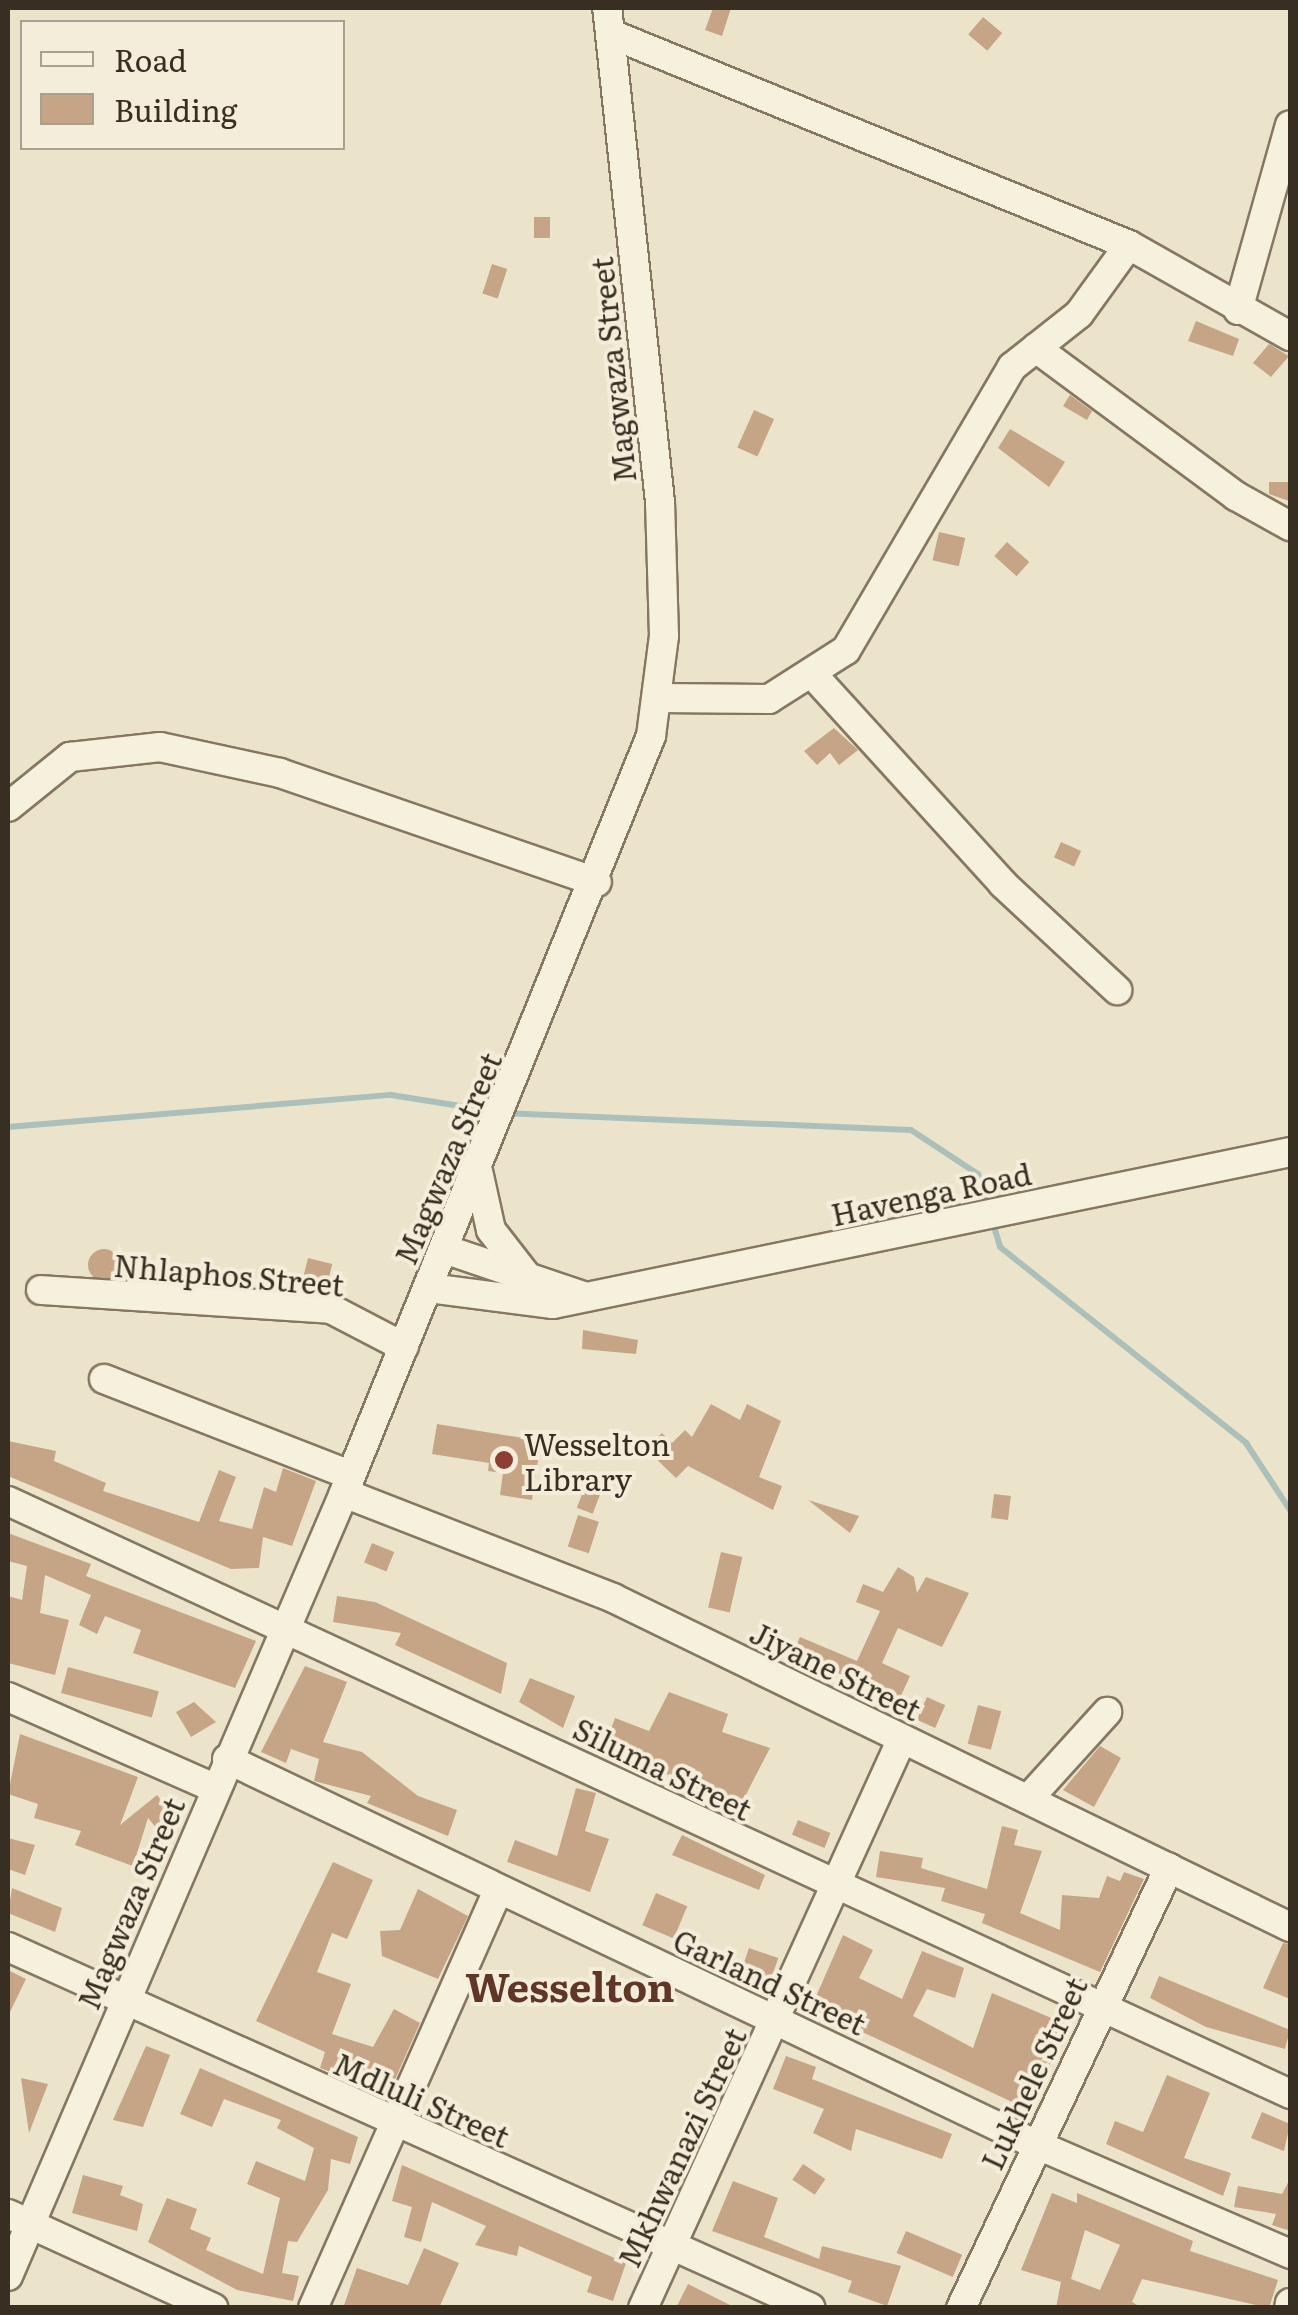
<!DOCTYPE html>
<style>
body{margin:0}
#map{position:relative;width:1298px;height:2315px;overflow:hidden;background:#ebe4cb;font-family:Literata,serif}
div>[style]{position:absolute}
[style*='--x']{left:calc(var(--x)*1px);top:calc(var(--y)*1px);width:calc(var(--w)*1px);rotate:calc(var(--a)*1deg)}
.stream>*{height:6px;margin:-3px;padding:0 3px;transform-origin:3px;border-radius:3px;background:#abc0bb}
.building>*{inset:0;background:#c5a585;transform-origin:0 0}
.round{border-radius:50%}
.roads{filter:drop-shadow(2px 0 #867761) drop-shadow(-2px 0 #867761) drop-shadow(0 2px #867761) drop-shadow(0 -2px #867761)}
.minor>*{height:28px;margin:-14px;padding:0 14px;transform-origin:14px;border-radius:14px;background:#f6f1dd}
.dots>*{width:28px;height:28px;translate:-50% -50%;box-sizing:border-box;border:5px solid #f3edda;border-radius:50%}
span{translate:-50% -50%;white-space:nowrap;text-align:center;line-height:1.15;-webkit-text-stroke:8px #f3edda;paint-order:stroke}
.street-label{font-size:30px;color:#382f22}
.poi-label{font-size:30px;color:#382f22}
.left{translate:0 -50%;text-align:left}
.district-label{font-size:40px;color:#603726;font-weight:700}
.frame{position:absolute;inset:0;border:10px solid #382f22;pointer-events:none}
.legend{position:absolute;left:20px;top:20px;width:325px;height:130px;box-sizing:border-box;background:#f3edda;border:2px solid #a8a190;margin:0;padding:12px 18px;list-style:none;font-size:30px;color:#382f22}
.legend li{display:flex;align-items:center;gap:20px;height:50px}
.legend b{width:50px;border:2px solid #a8a190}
</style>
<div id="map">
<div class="stream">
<div style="--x:504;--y:1113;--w:407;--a:2.4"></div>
<div style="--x:911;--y:1130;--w:80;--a:33.3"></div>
<div style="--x:978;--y:1174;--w:35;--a:74"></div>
<div style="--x:8;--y:1127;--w:384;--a:-4.8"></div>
<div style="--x:391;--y:1095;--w:102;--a:9"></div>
<div style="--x:992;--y:1220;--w:28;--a:73"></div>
<div style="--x:1000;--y:1247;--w:315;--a:38.5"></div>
<div style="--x:1246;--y:1443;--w:80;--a:56.7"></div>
</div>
<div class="building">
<div style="clip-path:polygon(713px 8px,731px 8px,722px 36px,705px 30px)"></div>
<div style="left:983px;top:17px;width:25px;height:23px;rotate:40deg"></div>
<div style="left:534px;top:217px;width:16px;height:21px"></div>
<div style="left:492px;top:264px;width:16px;height:31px;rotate:18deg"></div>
<div style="clip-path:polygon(1196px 321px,1239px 339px,1233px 356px,1188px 341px)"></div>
<div style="clip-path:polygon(1269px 344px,1289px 356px,1271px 377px,1253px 363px)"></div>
<div style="clip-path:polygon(1070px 395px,1092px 411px,1087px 420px,1063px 406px)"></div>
<div style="left:754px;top:410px;width:22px;height:41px;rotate:24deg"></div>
<div style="clip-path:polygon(1010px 429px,1065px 462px,1049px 487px,998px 448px)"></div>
<div style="clip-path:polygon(1269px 482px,1289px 482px,1289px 501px,1269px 494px)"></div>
<div style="left:939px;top:532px;width:27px;height:29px;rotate:13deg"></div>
<div style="left:1007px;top:542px;width:30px;height:19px;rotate:42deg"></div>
<div style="clip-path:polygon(834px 728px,858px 750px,839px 765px,830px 753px,817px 765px,804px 751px)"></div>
<div style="left:1061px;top:842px;width:22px;height:17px;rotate:24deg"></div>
<div class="round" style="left:88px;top:1249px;width:32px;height:32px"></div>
<div style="left:308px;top:1258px;width:25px;height:17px;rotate:14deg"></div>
<div style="clip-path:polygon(583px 1330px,638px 1340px,636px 1354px,582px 1349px)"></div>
<div style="clip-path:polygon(711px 1404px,740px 1420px,747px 1404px,781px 1421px,759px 1477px,782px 1486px,773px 1510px,688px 1466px,676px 1478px,646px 1449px,662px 1433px,672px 1443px,685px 1430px,692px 1437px)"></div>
<div style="clip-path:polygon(437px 1424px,541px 1441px,532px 1500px,500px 1495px,503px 1473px,488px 1471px,489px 1463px,432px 1454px)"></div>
<div style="clip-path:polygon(8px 1441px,56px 1451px,54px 1461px,106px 1483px,103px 1491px,199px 1522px,219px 1470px,236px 1477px,219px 1521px,252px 1529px,264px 1487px,276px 1492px,283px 1468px,316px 1481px,292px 1546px,263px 1537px,259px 1568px,231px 1569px,8px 1476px)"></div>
<div style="left:584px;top:1489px;width:17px;height:20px;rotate:21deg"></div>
<div style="left:994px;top:1494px;width:17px;height:24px;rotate:7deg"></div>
<div style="clip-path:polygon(808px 1500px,859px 1516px,850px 1533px)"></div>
<div style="left:578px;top:1515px;width:22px;height:33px;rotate:18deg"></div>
<div style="clip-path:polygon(8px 1533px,91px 1564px,86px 1576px,256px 1641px,235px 1688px,133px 1653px,141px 1630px,105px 1616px,97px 1634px,79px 1625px,91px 1595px,45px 1575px,40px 1613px,69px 1620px,55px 1675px,8px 1663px,8px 1596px,22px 1600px,27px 1566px,8px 1561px)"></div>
<div style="left:372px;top:1543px;width:24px;height:21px;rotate:22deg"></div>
<div style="left:721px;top:1552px;width:22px;height:57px;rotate:13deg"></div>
<div style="clip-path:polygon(898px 1567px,914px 1577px,917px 1593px,926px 1577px,969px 1593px,942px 1647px,898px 1628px,882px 1663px,910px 1676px,900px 1698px,792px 1655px,800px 1637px,857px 1661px,880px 1611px,856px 1602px,863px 1584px,883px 1592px)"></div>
<div style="clip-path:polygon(337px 1596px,375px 1602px,507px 1663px,501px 1694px,395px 1645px,401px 1633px,333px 1622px)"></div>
<div style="clip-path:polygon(305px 1666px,347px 1682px,323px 1742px,362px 1752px,418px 1796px,457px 1810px,448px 1836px,367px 1803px,371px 1796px,314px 1781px,319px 1759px,291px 1749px,286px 1763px,261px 1752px)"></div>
<div style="left:68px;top:1667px;width:94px;height:27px;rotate:15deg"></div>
<div style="clip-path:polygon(530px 1678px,575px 1696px,563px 1728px,519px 1702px)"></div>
<div style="clip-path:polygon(669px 1692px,728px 1714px,722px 1732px,770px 1748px,739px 1808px,605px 1745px,615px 1718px,649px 1731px)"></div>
<div style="left:927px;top:1697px;width:20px;height:25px;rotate:24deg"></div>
<div style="clip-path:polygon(194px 1702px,216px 1722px,191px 1737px,176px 1712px)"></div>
<div style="left:978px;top:1705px;width:24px;height:40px;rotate:15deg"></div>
<div style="clip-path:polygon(20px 1734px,138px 1777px,120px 1825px,157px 1795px,179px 1822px,163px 1836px,148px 1818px,133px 1866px,75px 1845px,81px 1831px,34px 1818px,38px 1804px,8px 1794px)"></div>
<div style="clip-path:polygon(1100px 1746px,1121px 1758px,1094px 1807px,1063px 1790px)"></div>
<div style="clip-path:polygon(576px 1788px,596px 1793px,585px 1831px,609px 1839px,590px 1892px,507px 1862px,515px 1840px,557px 1856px)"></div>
<div style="left:798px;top:1820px;width:35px;height:16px;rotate:22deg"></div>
<div style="clip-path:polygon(1002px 1826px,1018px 1830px,1014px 1845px,1042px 1851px,1020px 1913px,1060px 1930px,1062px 1895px,1099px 1898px,1107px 1876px,1120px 1881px,1124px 1872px,1144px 1879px,1100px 1972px,982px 1923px,985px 1914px,941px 1901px,945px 1888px,876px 1877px,880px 1851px,923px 1858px,921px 1868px,987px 1889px)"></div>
<div style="clip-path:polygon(682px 1835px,765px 1875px,759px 1890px,672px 1855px)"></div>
<div style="clip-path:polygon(8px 1838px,35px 1845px,25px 1875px,8px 1869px)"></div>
<div style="clip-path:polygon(333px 1862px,373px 1880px,347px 1939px,332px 1933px,317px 1972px,351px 1984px,332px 2034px,373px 2047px,394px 2009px,420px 2023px,389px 2093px,320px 2068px,325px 2052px,256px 2021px)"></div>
<div style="clip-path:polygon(12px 1888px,62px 1908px,55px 1932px,8px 1913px)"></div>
<div style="clip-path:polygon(418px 1889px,468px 1916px,438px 1979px,382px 1956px,380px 1931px,400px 1930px)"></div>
<div style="left:656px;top:1893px;width:34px;height:35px;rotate:23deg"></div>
<div style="clip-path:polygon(843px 1935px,873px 1950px,859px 1978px,902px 1999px,922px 1951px,964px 1968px,955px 1998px,927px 1989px,913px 2016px,973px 2048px,992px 1993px,1068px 2025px,1029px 2110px,811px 2008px)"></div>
<div style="clip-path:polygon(1283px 1943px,1290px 1944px,1290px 1999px,1263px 1988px)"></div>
<div style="left:749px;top:1948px;width:31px;height:25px;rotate:19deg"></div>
<div style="clip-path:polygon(8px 1970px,26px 1979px,8px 2016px)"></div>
<div style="clip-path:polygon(1159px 1976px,1290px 2030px,1285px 2049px,1206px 2027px,1150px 1998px)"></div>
<div style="clip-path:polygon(146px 2046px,170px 2055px,143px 2127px,113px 2120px)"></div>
<div style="clip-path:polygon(786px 2056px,816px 2067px,812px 2079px,952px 2134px,942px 2159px,856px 2129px,851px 2151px,813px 2133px,824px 2109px,773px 2089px)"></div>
<div style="clip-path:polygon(200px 2068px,358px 2137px,350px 2164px,331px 2159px,328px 2190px,297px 2242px,288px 2241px,282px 2273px,299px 2276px,293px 2301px,237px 2290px,148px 2242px,167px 2198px,197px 2209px,190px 2229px,211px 2238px,206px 2250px,263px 2274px,280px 2198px,247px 2184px,256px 2161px,305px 2181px,314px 2148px,277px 2128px,281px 2120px,224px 2099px,212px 2127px,180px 2114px)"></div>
<div style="clip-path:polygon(1167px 2075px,1210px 2093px,1184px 2158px,1231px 2173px,1223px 2196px,1106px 2144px,1115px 2121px,1143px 2132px)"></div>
<div style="clip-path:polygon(21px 2078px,48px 2084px,29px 2133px)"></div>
<div style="clip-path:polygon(1262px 2112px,1290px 2124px,1284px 2151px,1251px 2138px)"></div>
<div style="left:803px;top:2164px;width:27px;height:19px;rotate:34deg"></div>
<div style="clip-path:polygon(402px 2165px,626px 2263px,613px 2301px,587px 2292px,592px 2277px,519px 2246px,517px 2256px,475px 2245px,486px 2226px,432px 2202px,421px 2242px,404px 2237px,412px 2207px,392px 2201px)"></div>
<div style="clip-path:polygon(83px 2175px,123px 2186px,120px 2195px,143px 2204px,137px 2231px,72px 2213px)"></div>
<div style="clip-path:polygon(1290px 2179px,1290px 2231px,1272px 2225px,1276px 2214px,1234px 2207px,1238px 2186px,1282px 2194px)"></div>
<div style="clip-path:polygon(733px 2181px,778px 2198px,760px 2248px,764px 2237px,819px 2259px,822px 2246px,901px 2266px,887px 2306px,848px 2292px,852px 2281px,712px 2231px)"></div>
<div style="clip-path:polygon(evenodd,1052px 2193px,1077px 2203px,1077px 2193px,1193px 2241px,1190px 2251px,1278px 2280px,1269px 2308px,1142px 2279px,1132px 2302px,1142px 2308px,1056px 2308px,1061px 2282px,1021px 2270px,1052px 2193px,1085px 2230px,1120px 2245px,1100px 2290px,1071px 2279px,1085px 2230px)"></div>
<div style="left:906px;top:2231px;width:61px;height:24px;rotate:23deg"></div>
<div style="clip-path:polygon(424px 2248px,459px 2263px,439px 2308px,343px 2308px,357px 2268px,408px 2285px)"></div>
<div style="clip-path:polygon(688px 2284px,736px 2308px,676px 2308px)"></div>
</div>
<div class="roads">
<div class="minor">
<div style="--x:611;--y:34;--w:559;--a:22.16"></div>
<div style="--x:1129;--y:245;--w:185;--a:29.5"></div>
<div style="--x:1238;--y:310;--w:192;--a:-74.3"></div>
<div style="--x:1036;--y:348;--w:249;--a:36.5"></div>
<div style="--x:1236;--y:496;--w:62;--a:29.1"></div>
<div style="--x:814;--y:676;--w:281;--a:47.7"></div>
<div style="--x:1003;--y:884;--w:156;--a:42.9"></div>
<div style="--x:659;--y:698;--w:110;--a:0.5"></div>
<div style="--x:769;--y:699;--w:91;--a:-32.5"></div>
<div style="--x:846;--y:650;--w:328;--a:-59.6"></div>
<div style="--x:1012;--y:367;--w:85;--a:-38.3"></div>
<div style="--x:1079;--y:314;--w:85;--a:-54.1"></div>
<div style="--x:8;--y:807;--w:80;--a:-38.9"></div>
<div style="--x:70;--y:757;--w:91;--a:-6.3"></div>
<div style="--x:160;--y:747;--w:123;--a:12.2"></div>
<div style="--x:280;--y:773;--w:335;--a:19"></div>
<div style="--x:478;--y:1171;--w:60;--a:77.6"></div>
<div style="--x:491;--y:1230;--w:57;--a:52.1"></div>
<div style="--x:444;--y:1249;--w:147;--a:18.7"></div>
<div style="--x:429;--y:1288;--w:125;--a:7.4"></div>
<div style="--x:553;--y:1304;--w:753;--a:-11.65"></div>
<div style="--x:41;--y:1290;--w:291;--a:3.7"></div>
<div style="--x:331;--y:1309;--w:82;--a:27.5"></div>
<div style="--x:104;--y:1379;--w:264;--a:21.3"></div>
<div style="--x:344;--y:1493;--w:289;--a:21.3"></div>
<div style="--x:613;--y:1598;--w:753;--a:25.92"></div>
<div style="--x:8;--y:1501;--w:1413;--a:24.82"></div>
<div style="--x:8;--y:1697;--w:225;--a:23.8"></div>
<div style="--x:227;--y:1759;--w:895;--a:25.48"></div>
<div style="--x:1035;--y:2144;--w:278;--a:23.3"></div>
<div style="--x:1030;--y:1797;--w:115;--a:-47.8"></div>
<div style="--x:8;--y:1947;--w:880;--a:24.21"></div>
<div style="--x:8;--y:2214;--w:226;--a:24.6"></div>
<div style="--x:8;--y:2276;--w:852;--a:-66.77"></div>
<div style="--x:344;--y:1493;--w:817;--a:-67.93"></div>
<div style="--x:651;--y:736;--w:101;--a:-82.6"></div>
<div style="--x:664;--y:636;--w:134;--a:-91.7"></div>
<div style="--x:660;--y:502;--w:497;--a:-96.1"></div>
<div style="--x:313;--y:2308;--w:458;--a:-66.1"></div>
<div style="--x:643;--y:2308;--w:625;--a:-65.53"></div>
<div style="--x:961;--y:2308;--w:487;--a:-64.7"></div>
<div style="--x:1289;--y:2308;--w:5;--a:-79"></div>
</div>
</div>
<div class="dots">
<div style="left:504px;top:1460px;background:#8e3d37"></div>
</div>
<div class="street-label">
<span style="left:612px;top:370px;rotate:-96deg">Magwaza Street</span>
<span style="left:447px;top:1158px;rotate:-67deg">Magwaza Street</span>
<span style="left:931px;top:1193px;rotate:-12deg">Havenga Road</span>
<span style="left:229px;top:1274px;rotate:5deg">Nhlaphos Street</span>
<span style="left:836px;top:1670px;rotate:26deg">Jiyane Street</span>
<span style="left:663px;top:1768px;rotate:26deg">Siluma Street</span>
<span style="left:130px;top:1903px;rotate:-67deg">Magwaza Street</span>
<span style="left:770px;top:1981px;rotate:25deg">Garland Street</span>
<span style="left:1033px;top:2073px;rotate:-65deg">Lukhele Street</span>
<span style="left:422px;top:2099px;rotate:24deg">Mdluli Street</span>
<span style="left:681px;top:2147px;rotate:-65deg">Mkhwanazi Street</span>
</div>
<div class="poi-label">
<span class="left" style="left:524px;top:1460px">Wesselton<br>Library</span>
</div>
<div class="district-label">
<span style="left:570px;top:1985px">Wesselton</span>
</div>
<div class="frame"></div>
<ul class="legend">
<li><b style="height:12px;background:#f6f1dd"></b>Road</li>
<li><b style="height:28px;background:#c5a585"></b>Building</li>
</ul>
</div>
